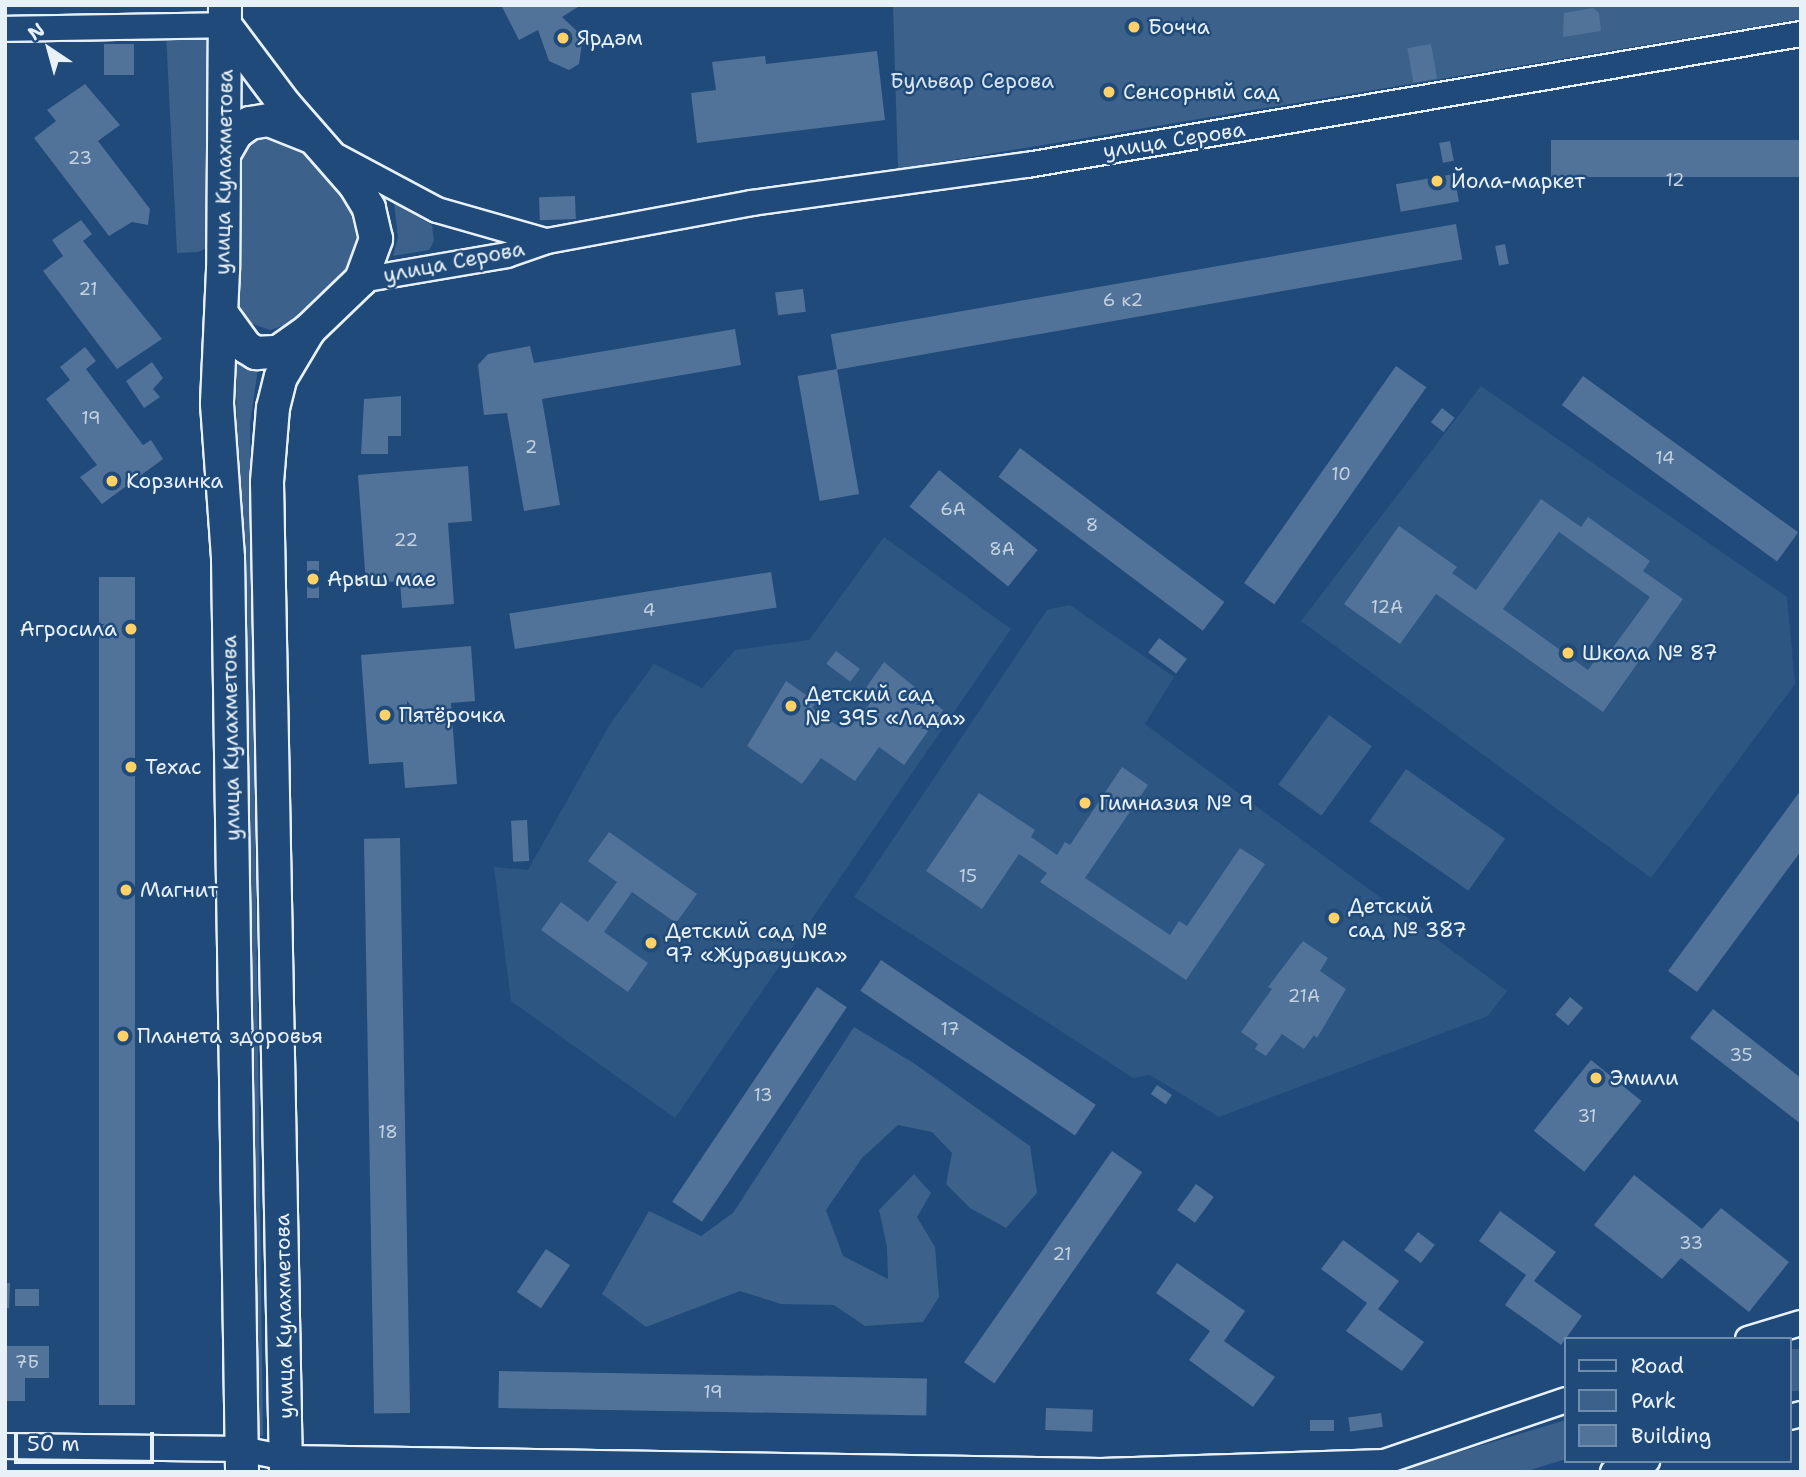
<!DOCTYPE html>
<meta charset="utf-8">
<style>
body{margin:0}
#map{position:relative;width:1806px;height:1477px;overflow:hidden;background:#1f4a7a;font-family:"Shantell Sans",sans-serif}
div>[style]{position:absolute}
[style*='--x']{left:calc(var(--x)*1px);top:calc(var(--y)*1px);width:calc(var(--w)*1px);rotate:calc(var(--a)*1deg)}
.built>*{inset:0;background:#2e5683}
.green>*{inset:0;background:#3c628c;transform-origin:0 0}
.building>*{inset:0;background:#517399;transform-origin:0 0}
.roads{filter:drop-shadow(2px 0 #e8f1f8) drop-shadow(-2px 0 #e8f1f8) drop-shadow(0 2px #e8f1f8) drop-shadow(0 -2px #e8f1f8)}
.minor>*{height:24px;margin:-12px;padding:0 12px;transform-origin:12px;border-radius:12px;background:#1f4a7a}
.major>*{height:32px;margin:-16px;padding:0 16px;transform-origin:16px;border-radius:16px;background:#1f4a7a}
.dots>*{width:19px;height:19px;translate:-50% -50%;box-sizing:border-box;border:4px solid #1f4a7a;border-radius:50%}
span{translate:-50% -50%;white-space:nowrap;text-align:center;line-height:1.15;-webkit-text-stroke:5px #1f4a7a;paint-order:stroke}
.number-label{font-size:18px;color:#c2d2e0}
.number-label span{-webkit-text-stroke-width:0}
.poi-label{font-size:21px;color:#e8f1f8}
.left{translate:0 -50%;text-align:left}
.right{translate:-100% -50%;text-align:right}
.park-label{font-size:21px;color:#d7e3ed}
.street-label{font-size:21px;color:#e8f1f8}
.frame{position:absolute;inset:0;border:7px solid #e8f1f8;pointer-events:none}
.legend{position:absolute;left:1564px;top:1337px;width:228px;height:126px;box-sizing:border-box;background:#1f4a7a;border:2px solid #6f8dac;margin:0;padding:9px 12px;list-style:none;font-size:21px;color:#e8f1f8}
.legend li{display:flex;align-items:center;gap:14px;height:35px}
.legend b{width:35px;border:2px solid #6f8dac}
.north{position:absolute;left:14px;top:14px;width:70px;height:70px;-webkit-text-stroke:5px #1f4a7a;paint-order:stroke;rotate:324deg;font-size:19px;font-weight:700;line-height:28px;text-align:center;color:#e8f1f8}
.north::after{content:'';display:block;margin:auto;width:24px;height:32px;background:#e8f1f8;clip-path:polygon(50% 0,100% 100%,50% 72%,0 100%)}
.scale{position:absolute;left:14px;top:1432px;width:140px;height:32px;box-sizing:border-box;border:4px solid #e8f1f8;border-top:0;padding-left:9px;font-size:21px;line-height:24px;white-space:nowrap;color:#e8f1f8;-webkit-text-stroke:5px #1f4a7a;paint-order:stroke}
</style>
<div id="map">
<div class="built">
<div style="clip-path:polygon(1481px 386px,1787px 597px,1795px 684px,1651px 878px,1301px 621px)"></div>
<div style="clip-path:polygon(884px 537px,1011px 629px,675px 1118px,511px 1001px,494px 867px,528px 870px,610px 724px,654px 664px,702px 688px,735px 650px,809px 640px)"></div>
<div style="clip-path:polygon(1070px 605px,1174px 677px,1145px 724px,1507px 991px,1488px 1016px,1219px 1117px,1150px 1075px,1133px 1078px,854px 897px,1047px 610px)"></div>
</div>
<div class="green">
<div style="clip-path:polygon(893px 5px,1801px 5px,1801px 19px,898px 169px)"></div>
<div style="clip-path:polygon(166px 33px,204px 35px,207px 40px,213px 239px,211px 246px,198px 252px,177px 253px)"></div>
<div style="clip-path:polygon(257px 128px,300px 145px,361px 213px,358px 267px,295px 322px,270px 330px,250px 323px,237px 301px,237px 152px)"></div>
<div style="clip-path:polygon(394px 203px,432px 225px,434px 241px,429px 250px,393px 256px,398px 237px)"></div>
<div style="clip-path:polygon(236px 363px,258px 368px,250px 424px,263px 1436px,249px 1436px)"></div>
<div style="left:1329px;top:715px;width:53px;height:86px;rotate:36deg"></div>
<div style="left:1406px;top:769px;width:121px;height:64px;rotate:35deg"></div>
<div style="clip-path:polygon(854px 1027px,915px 1064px,1030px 1146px,1037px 1193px,1006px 1228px,970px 1208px,946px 1184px,952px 1153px,932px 1132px,898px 1125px,862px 1158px,826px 1210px,843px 1256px,888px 1279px,887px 1247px,879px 1210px,914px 1174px,931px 1193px,917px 1217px,935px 1247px,939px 1297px,923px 1322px,865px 1326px,834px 1305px,781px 1304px,740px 1291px,646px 1327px,602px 1294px,649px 1211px,701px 1236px,733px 1213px)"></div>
<div style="left:1801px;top:1349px;width:42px;height:11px;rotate:90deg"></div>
<div style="clip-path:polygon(1566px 1420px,1566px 1459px,1524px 1472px,1407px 1472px,1406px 1468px)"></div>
</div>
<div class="building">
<div style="clip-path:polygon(501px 5px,581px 5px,562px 17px,583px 37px,579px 64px,569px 70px,549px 61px,538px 30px,519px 40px)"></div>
<div style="clip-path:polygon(1593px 8px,1599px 13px,1601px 31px,1563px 37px,1564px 13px)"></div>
<div style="left:104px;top:44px;width:30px;height:31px"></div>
<div style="left:1431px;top:44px;width:35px;height:24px;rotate:80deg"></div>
<div style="clip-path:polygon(877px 51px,885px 120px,697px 143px,691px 93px,716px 90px,712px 62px,765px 56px,766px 64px)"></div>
<div style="clip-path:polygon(85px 84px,120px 125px,98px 141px,150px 209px,148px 225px,132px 222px,109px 236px,34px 138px,56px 121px,47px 110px)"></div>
<div style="left:1801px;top:140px;width:37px;height:250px;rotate:90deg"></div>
<div style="left:1450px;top:141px;width:20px;height:11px;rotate:79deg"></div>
<div style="left:1454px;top:174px;width:28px;height:59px;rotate:80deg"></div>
<div style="left:575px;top:196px;width:23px;height:36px;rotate:88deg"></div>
<div style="clip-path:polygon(81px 220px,92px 234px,83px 241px,162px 339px,117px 369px,43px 271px,63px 256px,52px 240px)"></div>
<div style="left:1456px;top:224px;width:36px;height:635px;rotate:80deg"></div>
<div style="left:1505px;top:244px;width:20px;height:10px;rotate:79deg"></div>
<div style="left:803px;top:289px;width:23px;height:28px;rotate:83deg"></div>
<div style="clip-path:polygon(735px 329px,741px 365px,542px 399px,560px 505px,524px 511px,507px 413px,484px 415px,478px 365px,488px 354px,530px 346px,534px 363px)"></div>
<div style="clip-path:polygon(85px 347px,96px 361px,86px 369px,143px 445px,151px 440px,163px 459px,102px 504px,80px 477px,97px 465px,46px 399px,70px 380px,60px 367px)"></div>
<div style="clip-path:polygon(152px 362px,163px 378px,153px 389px,160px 397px,144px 408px,126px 381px)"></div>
<div style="left:1396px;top:366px;width:37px;height:265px;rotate:35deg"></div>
<div style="left:837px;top:369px;width:127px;height:40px;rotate:80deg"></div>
<div style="left:1583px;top:376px;width:266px;height:36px;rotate:36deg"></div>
<div style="clip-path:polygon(401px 396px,401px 436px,388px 436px,388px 454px,361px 454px,364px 399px)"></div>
<div style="left:1442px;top:408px;width:16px;height:18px;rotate:38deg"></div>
<div style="left:1020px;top:448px;width:256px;height:36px;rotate:37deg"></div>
<div style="clip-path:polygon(468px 466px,472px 521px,448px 523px,454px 604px,402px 608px,400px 581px,366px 584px,358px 475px)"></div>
<div style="left:939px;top:470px;width:127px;height:47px;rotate:39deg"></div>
<div style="clip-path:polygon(evenodd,1541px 499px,1581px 527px,1588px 517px,1650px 561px,1643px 571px,1683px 599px,1603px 712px,1436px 594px,1400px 644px,1344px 604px,1399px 526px,1457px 567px,1452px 573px,1476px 590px,1541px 499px,1559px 532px,1650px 597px,1603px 661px,1597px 657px,1588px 670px,1503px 609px,1559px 532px)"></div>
<div style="left:307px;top:561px;width:12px;height:37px"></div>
<div style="left:771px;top:572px;width:36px;height:265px;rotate:81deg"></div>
<div style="left:135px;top:577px;width:828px;height:36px;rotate:90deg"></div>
<div style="left:1159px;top:638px;width:35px;height:18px;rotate:37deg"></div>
<div style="clip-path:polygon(471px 646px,475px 701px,451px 703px,457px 784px,405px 788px,403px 762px,369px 764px,361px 655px)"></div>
<div style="left:836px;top:651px;width:30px;height:16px;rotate:37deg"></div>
<div style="clip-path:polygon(884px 662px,943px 710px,904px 765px,879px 747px,855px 781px,821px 758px,802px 784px,747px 746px,786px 681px,816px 702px,812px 708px,841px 728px,844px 722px,850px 727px,874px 699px,863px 692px)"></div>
<div style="clip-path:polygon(1122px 767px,1148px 785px,1085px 878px,1170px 935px,1179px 921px,1187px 926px,1240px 848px,1265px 864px,1186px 980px,1040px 882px,1047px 873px,1019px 854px,982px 909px,926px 871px,979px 793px,1035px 830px,1031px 837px,1057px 855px,1065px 842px,1070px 845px)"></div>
<div style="clip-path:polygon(1801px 790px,1801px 851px,1697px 992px,1668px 971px)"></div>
<div style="left:527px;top:820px;width:41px;height:16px;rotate:87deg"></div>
<div style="clip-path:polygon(609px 832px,697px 894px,676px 923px,632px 892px,604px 932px,648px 963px,628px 992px,541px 930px,561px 902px,588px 922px,617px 882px,588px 861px)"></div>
<div style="left:400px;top:838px;width:575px;height:36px;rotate:89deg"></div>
<div style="clip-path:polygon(1303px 941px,1328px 958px,1320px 971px,1346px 989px,1317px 1038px,1314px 1035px,1304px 1049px,1282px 1034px,1266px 1056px,1255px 1049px,1258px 1044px,1241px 1032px,1272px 989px,1268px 987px)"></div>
<div style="left:881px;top:960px;width:259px;height:37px;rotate:34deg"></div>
<div style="left:817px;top:987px;width:36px;height:259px;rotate:34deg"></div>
<div style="left:1570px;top:997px;width:17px;height:23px;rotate:40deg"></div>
<div style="clip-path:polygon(1713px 1009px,1801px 1078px,1801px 1124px,1690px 1038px)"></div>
<div style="left:1591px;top:1060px;width:65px;height:91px;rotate:39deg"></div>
<div style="left:1157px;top:1085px;width:18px;height:11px;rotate:34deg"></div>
<div style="left:1112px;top:1151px;width:37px;height:258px;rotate:35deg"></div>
<div style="clip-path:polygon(1634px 1175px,1702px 1229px,1721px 1208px,1789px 1262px,1749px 1312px,1681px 1258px,1662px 1279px,1594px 1225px)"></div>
<div style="left:1196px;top:1184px;width:22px;height:32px;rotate:36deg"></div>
<div style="clip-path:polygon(1500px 1211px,1556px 1252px,1534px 1281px,1582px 1316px,1561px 1345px,1505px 1305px,1526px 1275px,1479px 1241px)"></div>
<div style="left:1418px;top:1232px;width:21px;height:23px;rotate:37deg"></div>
<div style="clip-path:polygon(1343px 1240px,1399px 1281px,1378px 1309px,1424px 1342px,1402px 1371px,1346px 1331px,1367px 1303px,1321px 1269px)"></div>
<div style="left:546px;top:1249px;width:29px;height:52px;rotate:34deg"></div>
<div style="clip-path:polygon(1177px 1263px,1245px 1311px,1224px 1341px,1275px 1377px,1253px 1407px,1189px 1360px,1210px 1331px,1156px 1293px)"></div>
<div style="clip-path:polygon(5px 1283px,10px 1283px,9px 1308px,5px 1308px)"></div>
<div style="left:15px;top:1289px;width:24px;height:17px"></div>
<div style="clip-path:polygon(5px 1346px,49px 1346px,49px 1378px,25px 1378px,25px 1401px,5px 1401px)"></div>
<div style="left:499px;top:1371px;width:428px;height:37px;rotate:1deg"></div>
<div style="left:1046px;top:1408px;width:47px;height:22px;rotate:2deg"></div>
<div style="left:1381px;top:1413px;width:14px;height:33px;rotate:82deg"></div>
<div style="left:1334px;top:1420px;width:11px;height:24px;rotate:90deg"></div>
</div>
<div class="roads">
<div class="minor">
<div style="--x:5;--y:29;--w:220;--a:-1"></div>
<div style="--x:338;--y:157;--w:112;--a:28.2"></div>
<div style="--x:437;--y:210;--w:113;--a:15.9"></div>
<div style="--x:361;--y:280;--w:148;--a:-9.7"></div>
<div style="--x:507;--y:255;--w:42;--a:-19.3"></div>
<div style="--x:547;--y:241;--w:208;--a:-10.5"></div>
<div style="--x:752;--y:203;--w:278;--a:-7.9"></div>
<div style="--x:1027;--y:165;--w:785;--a:-9.61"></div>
<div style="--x:1748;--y:1339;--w:55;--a:-16.8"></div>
<div style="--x:1790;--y:1417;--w:11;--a:-15"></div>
<div style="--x:5;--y:1446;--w:237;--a:0.7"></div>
<div style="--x:242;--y:1449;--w:45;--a:11.6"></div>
<div style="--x:286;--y:1458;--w:815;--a:0.91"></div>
<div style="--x:1101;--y:1471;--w:283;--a:-1.8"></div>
<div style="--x:1384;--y:1462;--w:192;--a:-18.8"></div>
<div style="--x:1613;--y:1472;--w:36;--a:-18"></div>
</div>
<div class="major">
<div style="--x:225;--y:5;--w:265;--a:90.4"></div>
<div style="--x:223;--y:270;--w:134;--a:92.6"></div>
<div style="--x:217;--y:404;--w:154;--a:85.9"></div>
<div style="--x:228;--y:558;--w:914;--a:89.12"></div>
<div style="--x:224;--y:154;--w:24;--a:-60"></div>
<div style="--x:236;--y:133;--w:17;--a:-36"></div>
<div style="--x:250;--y:123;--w:19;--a:-9"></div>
<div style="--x:269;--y:120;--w:43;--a:21.8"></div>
<div style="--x:222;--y:314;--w:41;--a:54"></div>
<div style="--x:246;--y:347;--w:12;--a:31"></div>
<div style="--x:256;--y:353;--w:22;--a:-3"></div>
<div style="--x:278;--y:352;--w:38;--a:-35"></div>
<div style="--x:309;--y:330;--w:72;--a:-43.9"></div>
<div style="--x:361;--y:280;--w:44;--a:-69.9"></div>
<div style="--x:376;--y:239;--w:32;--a:-103"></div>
<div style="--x:369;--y:208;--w:26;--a:-121"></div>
<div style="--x:356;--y:186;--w:108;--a:-131.2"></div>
<div style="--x:285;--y:105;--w:100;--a:-126.9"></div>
<div style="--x:286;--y:1472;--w:990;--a:-91.1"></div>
<div style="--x:267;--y:482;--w:74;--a:-85.4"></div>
<div style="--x:273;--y:408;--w:32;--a:-76"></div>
<div style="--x:281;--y:377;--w:55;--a:-59.2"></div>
</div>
</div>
<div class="dots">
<div style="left:1134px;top:27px;background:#ffd166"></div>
<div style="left:563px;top:38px;background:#ffd166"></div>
<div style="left:1109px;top:92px;background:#ffd166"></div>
<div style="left:1437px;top:181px;background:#ffd166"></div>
<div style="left:112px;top:481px;background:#ffd166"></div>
<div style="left:313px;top:579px;background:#ffd166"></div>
<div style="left:131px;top:629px;background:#ffd166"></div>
<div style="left:1568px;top:653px;background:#ffd166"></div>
<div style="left:791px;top:706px;background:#ffd166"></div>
<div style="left:385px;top:715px;background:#ffd166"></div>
<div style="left:131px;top:767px;background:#ffd166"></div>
<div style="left:1085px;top:803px;background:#ffd166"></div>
<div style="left:126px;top:890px;background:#ffd166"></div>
<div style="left:1334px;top:918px;background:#ffd166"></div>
<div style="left:651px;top:943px;background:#ffd166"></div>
<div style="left:123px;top:1036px;background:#ffd166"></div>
<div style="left:1596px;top:1078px;background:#ffd166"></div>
</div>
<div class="number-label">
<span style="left:80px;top:158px">23</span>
<span style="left:1675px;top:180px">12</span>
<span style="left:88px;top:289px">21</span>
<span style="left:1123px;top:300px">6 к2</span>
<span style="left:91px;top:418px">19</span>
<span style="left:531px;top:447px">2</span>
<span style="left:1665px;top:458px">14</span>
<span style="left:1341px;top:474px">10</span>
<span style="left:953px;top:509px">6А</span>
<span style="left:1092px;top:525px">8</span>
<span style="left:406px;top:540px">22</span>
<span style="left:1002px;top:549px">8А</span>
<span style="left:1387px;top:607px">12А</span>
<span style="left:649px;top:610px">4</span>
<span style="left:968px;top:876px">15</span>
<span style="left:1304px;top:996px">21А</span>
<span style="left:950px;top:1029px">17</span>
<span style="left:1741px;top:1055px">35</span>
<span style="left:763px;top:1095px">13</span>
<span style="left:1587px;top:1116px">31</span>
<span style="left:388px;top:1132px">18</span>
<span style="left:1691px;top:1243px">33</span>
<span style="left:1062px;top:1254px">21</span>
<span style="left:27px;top:1362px">7Б</span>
<span style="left:713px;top:1392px">19</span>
</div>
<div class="poi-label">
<span class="left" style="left:1148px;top:27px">Бочча</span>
<span class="left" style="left:577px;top:38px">Ярдәм</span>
<span class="left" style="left:1123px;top:92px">Сенсорный сад</span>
<span class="left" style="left:1451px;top:181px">Йола-маркет</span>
<span class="left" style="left:126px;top:481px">Корзинка</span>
<span class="left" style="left:327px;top:579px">Арыш мае</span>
<span class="right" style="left:117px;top:629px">Агросила</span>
<span class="left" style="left:1582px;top:653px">Школа № 87</span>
<span class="left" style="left:805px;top:706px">Детский сад<br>№ 395 «Лада»</span>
<span class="left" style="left:399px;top:715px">Пятёрочка</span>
<span class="left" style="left:145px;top:767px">Техас</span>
<span class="left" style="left:1099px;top:803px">Гимназия № 9</span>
<span class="left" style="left:140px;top:890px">Магнит</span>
<span class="left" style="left:1348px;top:918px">Детский<br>сад № 387</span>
<span class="left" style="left:665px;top:943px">Детский сад №<br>97 «Журавушка»</span>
<span class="left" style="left:137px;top:1036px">Планета здоровья</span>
<span class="left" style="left:1610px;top:1078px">Эмили</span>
</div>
<div class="park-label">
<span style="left:972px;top:81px">Бульвар Серова</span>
</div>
<div class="street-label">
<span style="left:1174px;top:140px;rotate:-9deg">улица Серова</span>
<span style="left:224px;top:172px;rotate:-89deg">улица Кулахметова</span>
<span style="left:454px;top:262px;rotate:-11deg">улица Серова</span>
<span style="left:231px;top:738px;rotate:-91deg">улица Кулахметова</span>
<span style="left:284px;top:1316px;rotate:-91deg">улица Кулахметова</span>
</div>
<div class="frame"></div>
<ul class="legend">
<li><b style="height:9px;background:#1f4a7a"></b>Road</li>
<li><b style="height:19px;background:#3c628c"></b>Park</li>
<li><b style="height:19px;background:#517399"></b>Building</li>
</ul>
<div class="north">N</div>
<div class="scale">50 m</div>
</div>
